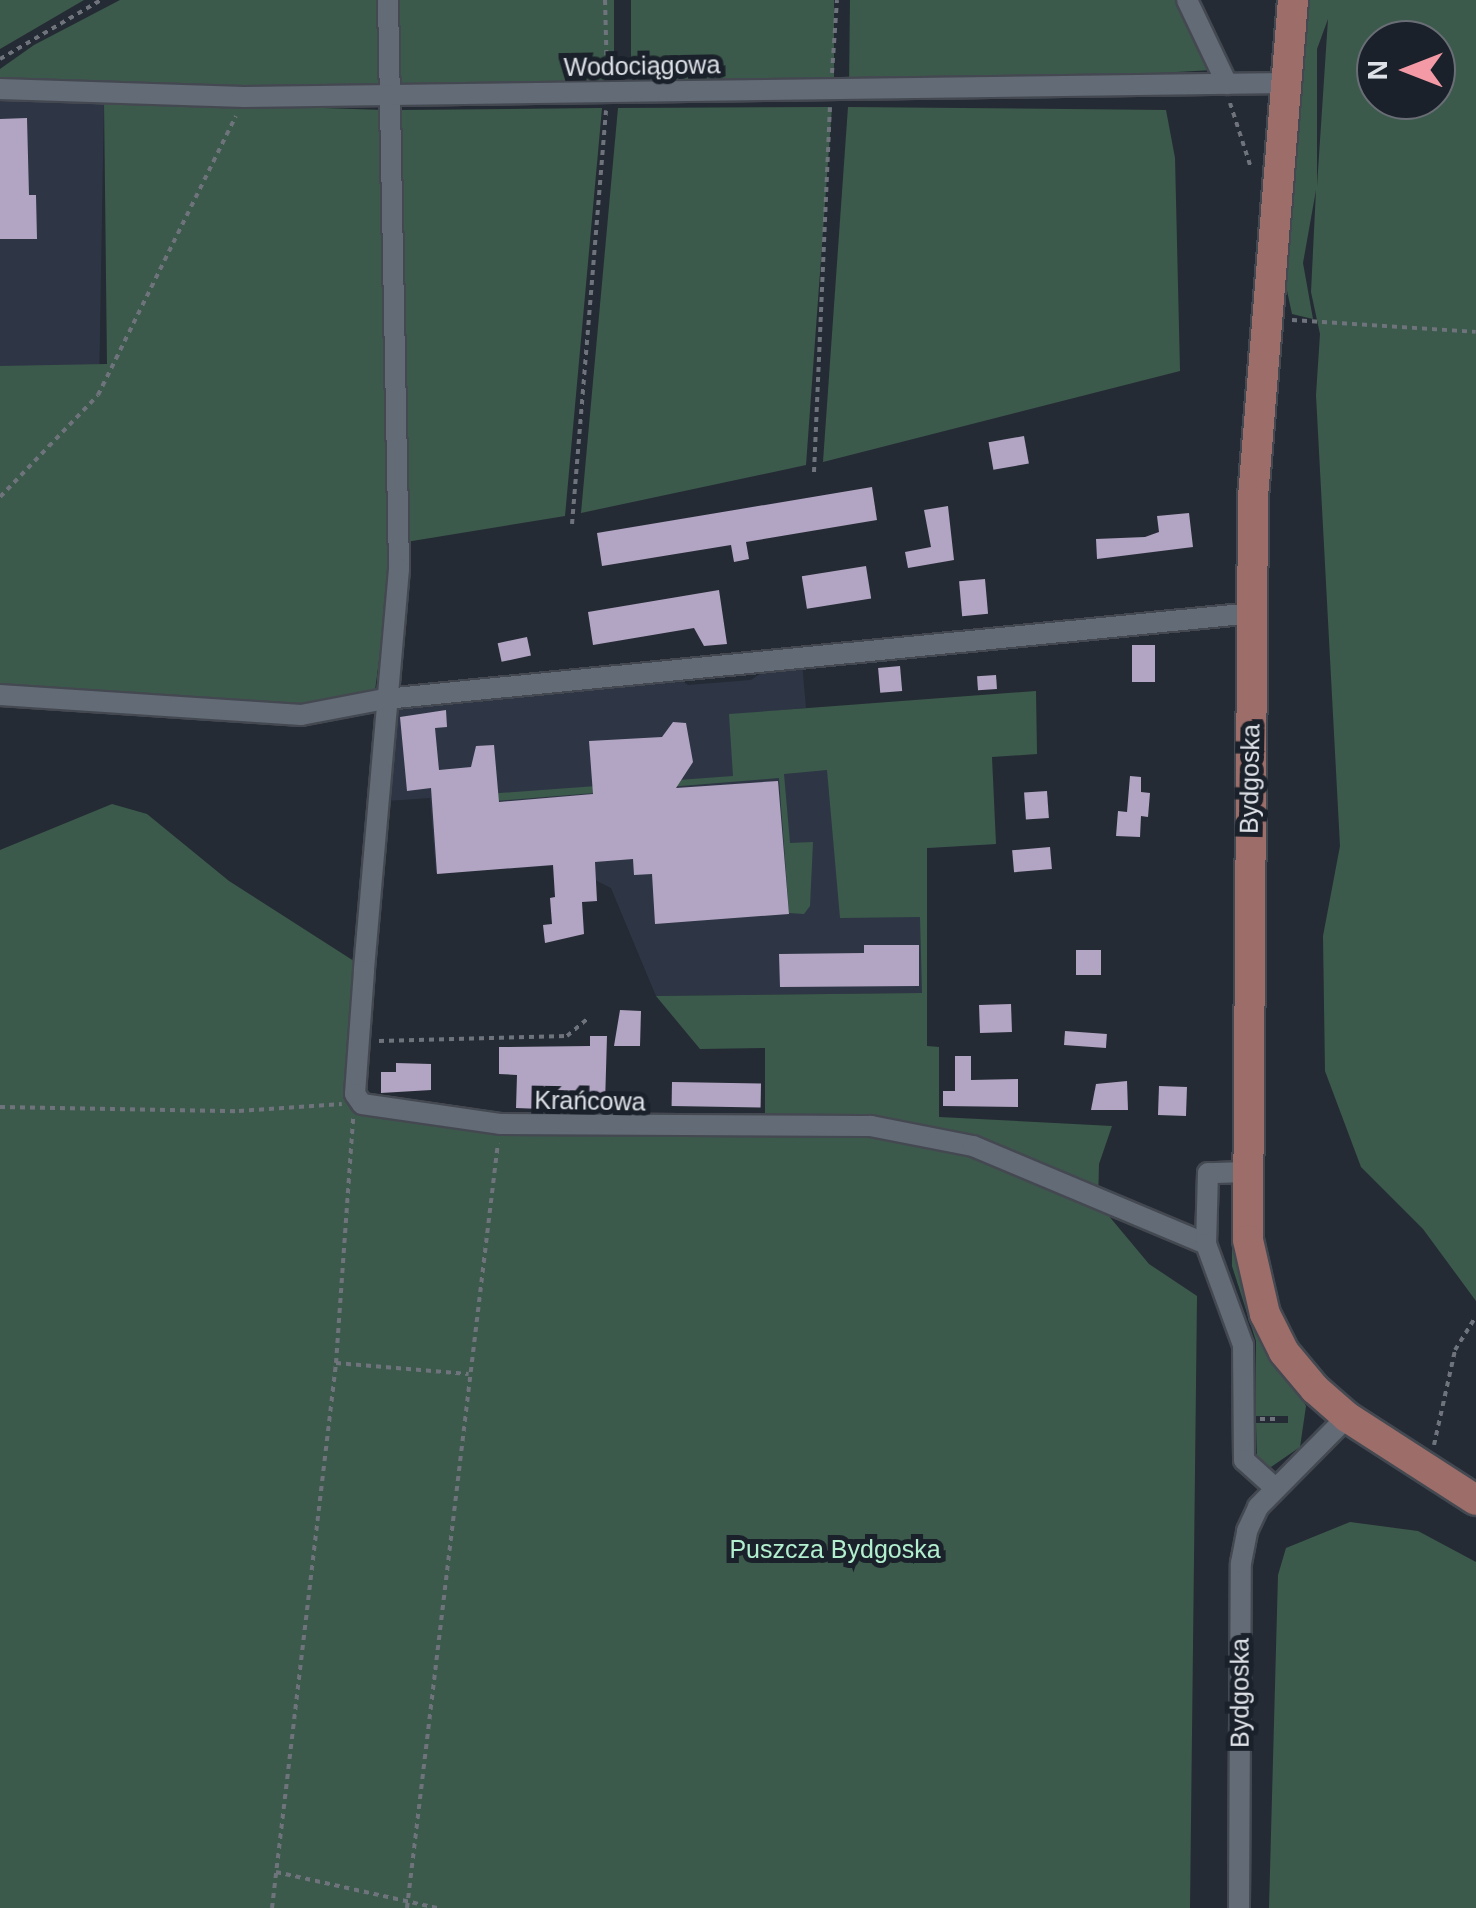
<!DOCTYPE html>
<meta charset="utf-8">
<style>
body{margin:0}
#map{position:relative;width:1476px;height:1908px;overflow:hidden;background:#252b35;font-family:Arial,sans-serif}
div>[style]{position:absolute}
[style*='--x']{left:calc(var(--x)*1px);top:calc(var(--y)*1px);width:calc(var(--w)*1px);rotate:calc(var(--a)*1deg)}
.built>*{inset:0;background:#2e3645;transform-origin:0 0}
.green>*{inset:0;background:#3c5a4b;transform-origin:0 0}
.building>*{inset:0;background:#b2a4c3;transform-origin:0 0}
.path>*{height:4px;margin-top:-2px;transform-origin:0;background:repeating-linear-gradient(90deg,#6e737c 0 5px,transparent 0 10px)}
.roads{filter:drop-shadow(2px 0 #444951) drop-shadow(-2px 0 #444951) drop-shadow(0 2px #444951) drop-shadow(0 -2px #444951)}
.minor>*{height:20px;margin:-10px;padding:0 10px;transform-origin:10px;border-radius:10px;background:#636b76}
.primary>*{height:30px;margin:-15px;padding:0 15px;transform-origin:15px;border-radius:15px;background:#9c6d69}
span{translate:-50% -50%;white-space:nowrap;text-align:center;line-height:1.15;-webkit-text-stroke:10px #1b212a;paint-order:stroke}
.street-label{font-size:25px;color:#dee2e8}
.park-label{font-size:25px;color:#b1efcf}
.north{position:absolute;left:1356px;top:20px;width:100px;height:100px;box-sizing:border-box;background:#1b212a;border:2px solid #696e76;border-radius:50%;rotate:270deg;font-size:28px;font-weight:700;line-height:40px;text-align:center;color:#dee2e8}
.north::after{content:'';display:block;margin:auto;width:35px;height:45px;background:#f49aa6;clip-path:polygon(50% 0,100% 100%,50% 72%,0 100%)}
</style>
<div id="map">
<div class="built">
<div style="left:0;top:99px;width:104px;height:267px;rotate:1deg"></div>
<div style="clip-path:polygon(802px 663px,806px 708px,729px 715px,988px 757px,996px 844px,927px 848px,927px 993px,656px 996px,611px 888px,595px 880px,593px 863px,436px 873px,430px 798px,386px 801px,398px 707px,675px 676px,688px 685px,751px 680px,771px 666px)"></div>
</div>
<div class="green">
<div style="clip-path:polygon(0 0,84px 0,0 49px)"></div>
<div style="clip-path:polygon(120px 0,382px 0,384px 94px,0 81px,0 69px,34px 45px)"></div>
<div style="left:398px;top:0;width:216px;height:94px"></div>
<div style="left:631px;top:0;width:203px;height:93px"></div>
<div style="clip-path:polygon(850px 0,1176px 0,1217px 63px,1213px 70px,849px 90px)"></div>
<div style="clip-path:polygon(evenodd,1309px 0,1476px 0,1476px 1301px,1423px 1229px,1361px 1167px,1325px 1071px,1323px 936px,1340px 846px,1316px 395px,1320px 334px,1311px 292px,1316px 190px,1303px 263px,1313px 319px,1292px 314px,1283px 272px,1309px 0,1328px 19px,1317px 186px,1317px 49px,1328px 19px,1309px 0,1376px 40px,1436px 40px,1436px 100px,1376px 100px,1376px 40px)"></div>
<div style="clip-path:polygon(104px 101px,384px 110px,391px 570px,374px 698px,300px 707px,0 687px,0 366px,107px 364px)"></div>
<div style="clip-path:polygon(832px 107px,806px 465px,581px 513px,618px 108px)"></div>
<div style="clip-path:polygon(848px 107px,1166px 110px,1175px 158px,1180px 371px,823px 462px)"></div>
<div style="clip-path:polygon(602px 108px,565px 516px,406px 542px,401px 110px)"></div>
<div style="clip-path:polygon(1036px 691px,1037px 754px,992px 757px,996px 844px,927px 848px,927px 1046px,939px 1047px,939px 1117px,1112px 1126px,1099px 1164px,1098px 1203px,1149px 1264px,1197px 1296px,1190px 1908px,0 1908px,0 850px,112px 804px,147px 814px,229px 881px,357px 963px,362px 1104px,474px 1122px,765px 1126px,765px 1048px,700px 1049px,656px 996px,922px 993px,920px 917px,840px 918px,827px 770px,784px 774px,790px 843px,813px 842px,810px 906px,804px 914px,789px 913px,779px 778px,433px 806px,432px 798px,733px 776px,729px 714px)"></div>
<div style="clip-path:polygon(1232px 1211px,1237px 1267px,1252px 1316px,1306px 1406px,1300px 1447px,1271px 1467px,1257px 1460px,1256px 1423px,1288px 1423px,1288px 1416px,1256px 1416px,1256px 1341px,1232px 1266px)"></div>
<div style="clip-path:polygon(1350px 1522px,1418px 1531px,1476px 1562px,1476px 1908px,1269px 1908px,1278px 1575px,1286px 1548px)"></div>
</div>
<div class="building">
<div style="clip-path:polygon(27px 118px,29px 195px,36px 195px,37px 239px,0 239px,0 119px)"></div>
<div style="left:1024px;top:436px;width:28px;height:36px;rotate:80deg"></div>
<div style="clip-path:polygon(872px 487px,877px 520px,746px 542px,749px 559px,734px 562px,731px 545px,602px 566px,597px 533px)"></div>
<div style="clip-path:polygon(948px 506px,954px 560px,908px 568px,905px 552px,931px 547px,924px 510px)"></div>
<div style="clip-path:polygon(1189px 513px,1193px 547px,1097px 559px,1096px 539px,1145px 537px,1159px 532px,1157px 516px)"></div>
<div style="left:866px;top:566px;width:33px;height:65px;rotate:81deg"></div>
<div style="left:985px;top:579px;width:35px;height:26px;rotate:85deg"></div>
<div style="clip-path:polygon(719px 590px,727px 644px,704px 646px,694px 628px,593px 645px,588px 612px)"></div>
<div style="left:527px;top:637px;width:19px;height:30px;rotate:78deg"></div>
<div style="left:1132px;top:645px;width:23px;height:37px"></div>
<div style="left:900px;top:666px;width:25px;height:22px;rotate:85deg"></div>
<div style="left:996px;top:675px;width:14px;height:19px;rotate:86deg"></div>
<div style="clip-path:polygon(446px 710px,447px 727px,435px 728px,439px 770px,471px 767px,476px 746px,494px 745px,499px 802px,593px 794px,589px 741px,662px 737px,673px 722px,686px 723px,693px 762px,676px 788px,778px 781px,789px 914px,655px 924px,652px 874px,634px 875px,633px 859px,595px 862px,597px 901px,582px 902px,584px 934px,545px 943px,543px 925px,552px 924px,550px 898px,555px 897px,553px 865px,437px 874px,431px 788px,407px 791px,400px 717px)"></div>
<div style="clip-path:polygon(1130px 776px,1141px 777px,1141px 792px,1150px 793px,1148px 817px,1141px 816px,1140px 837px,1116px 836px,1118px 811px,1127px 812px)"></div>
<div style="left:1047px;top:791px;width:27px;height:23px;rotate:86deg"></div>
<div style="left:1050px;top:847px;width:22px;height:38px;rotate:85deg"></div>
<div style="clip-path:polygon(864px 945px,919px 945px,919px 986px,780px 987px,779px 954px,864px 953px)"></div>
<div style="left:1101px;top:950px;width:25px;height:25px;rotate:90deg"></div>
<div style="left:1011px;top:1004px;width:28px;height:32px;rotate:88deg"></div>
<div style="clip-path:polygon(620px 1010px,641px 1011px,640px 1046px,614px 1046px)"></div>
<div style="left:1065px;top:1031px;width:42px;height:14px;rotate:4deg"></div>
<div style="clip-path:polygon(590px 1036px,607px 1036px,605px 1104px,593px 1104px,593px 1111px,516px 1108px,517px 1075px,499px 1074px,499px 1047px,590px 1046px)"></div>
<div style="clip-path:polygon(955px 1056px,971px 1056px,971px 1080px,1018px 1079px,1018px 1107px,943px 1106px,943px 1091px,955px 1091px)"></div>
<div style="clip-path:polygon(396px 1063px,431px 1064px,431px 1090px,381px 1093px,381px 1072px,396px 1072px)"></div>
<div style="clip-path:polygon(1127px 1081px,1128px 1110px,1091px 1110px,1096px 1084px)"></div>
<div style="left:672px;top:1082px;width:89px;height:24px;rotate:1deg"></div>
<div style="left:1159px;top:1086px;width:28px;height:29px;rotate:2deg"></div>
</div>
<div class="path">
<div style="--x:605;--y:0;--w:75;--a:88.5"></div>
<div style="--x:0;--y:59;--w:117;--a:-30.3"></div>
<div style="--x:832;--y:73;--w:73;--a:-86.1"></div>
<div style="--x:1230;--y:103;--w:68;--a:72.1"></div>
<div style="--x:1292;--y:320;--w:184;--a:3.7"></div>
<div style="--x:814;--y:472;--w:365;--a:-87.5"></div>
<div style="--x:0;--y:497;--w:141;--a:-46.1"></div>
<div style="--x:98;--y:395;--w:311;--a:-63.7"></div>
<div style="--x:572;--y:524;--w:415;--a:-85.3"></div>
<div style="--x:379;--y:1041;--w:188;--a:-1.5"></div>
<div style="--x:567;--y:1036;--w:26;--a:-40"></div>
<div style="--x:0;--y:1107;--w:239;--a:1"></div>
<div style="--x:239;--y:1111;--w:103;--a:-3.9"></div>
<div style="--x:336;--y:1363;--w:133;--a:4.7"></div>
<div style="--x:1260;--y:1419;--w:20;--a:0"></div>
<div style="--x:1434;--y:1445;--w:97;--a:-77.5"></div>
<div style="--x:1455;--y:1350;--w:39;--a:-58"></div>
<div style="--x:276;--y:1872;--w:165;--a:12.6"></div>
<div style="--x:272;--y:1908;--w:549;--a:-83.3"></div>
<div style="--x:336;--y:1363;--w:245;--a:-86"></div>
<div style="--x:407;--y:1908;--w:770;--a:-83.22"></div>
</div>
<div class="roads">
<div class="minor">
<div style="--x:388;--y:0;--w:569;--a:88.89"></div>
<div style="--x:399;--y:569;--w:404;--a:95"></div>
<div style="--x:364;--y:971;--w:123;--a:94.2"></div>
<div style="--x:355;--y:1094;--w:12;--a:55"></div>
<div style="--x:362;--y:1104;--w:139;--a:8.2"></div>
<div style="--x:500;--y:1124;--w:371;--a:0.3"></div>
<div style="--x:871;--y:1126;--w:104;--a:11.1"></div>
<div style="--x:973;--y:1146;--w:253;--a:22.8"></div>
<div style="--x:1187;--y:0;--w:93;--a:64.5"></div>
<div style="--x:0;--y:89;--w:244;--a:1.9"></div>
<div style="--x:244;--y:97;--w:1041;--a:-0.77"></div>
<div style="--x:0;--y:695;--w:302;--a:3.8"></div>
<div style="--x:301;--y:715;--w:86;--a:-10.8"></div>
<div style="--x:385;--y:699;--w:871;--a:-5.66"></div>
<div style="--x:1246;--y:1172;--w:38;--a:178"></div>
<div style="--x:1208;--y:1173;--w:71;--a:91.6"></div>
<div style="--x:1206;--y:1244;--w:108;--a:69.9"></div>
<div style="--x:1243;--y:1345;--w:115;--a:89.5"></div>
<div style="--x:1244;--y:1460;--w:42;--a:42.1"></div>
<div style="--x:1239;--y:1908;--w:345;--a:-89.7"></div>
<div style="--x:1241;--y:1563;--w:33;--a:-79"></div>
<div style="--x:1247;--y:1531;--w:26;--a:-65"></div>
<div style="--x:1258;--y:1507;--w:127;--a:-45.3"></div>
</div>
<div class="primary">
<div style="--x:1293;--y:0;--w:498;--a:94.6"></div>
<div style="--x:1253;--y:496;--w:744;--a:90.39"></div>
<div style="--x:1248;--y:1240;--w:76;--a:77.1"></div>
<div style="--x:1265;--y:1314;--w:42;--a:63.4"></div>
<div style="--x:1284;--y:1352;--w:48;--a:50"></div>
<div style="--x:1315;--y:1389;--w:43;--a:41.2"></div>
<div style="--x:1347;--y:1417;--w:153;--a:32.8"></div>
</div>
</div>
<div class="street-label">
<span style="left:642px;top:66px;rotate:-1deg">Wodociągowa</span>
<span style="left:1250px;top:779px;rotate:-89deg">Bydgoska</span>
<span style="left:590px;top:1101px;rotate:1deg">Krańcowa</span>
<span style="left:1240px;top:1693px;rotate:-90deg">Bydgoska</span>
</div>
<div class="park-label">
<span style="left:835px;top:1549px">Puszcza Bydgoska</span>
</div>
<div class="north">N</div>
</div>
